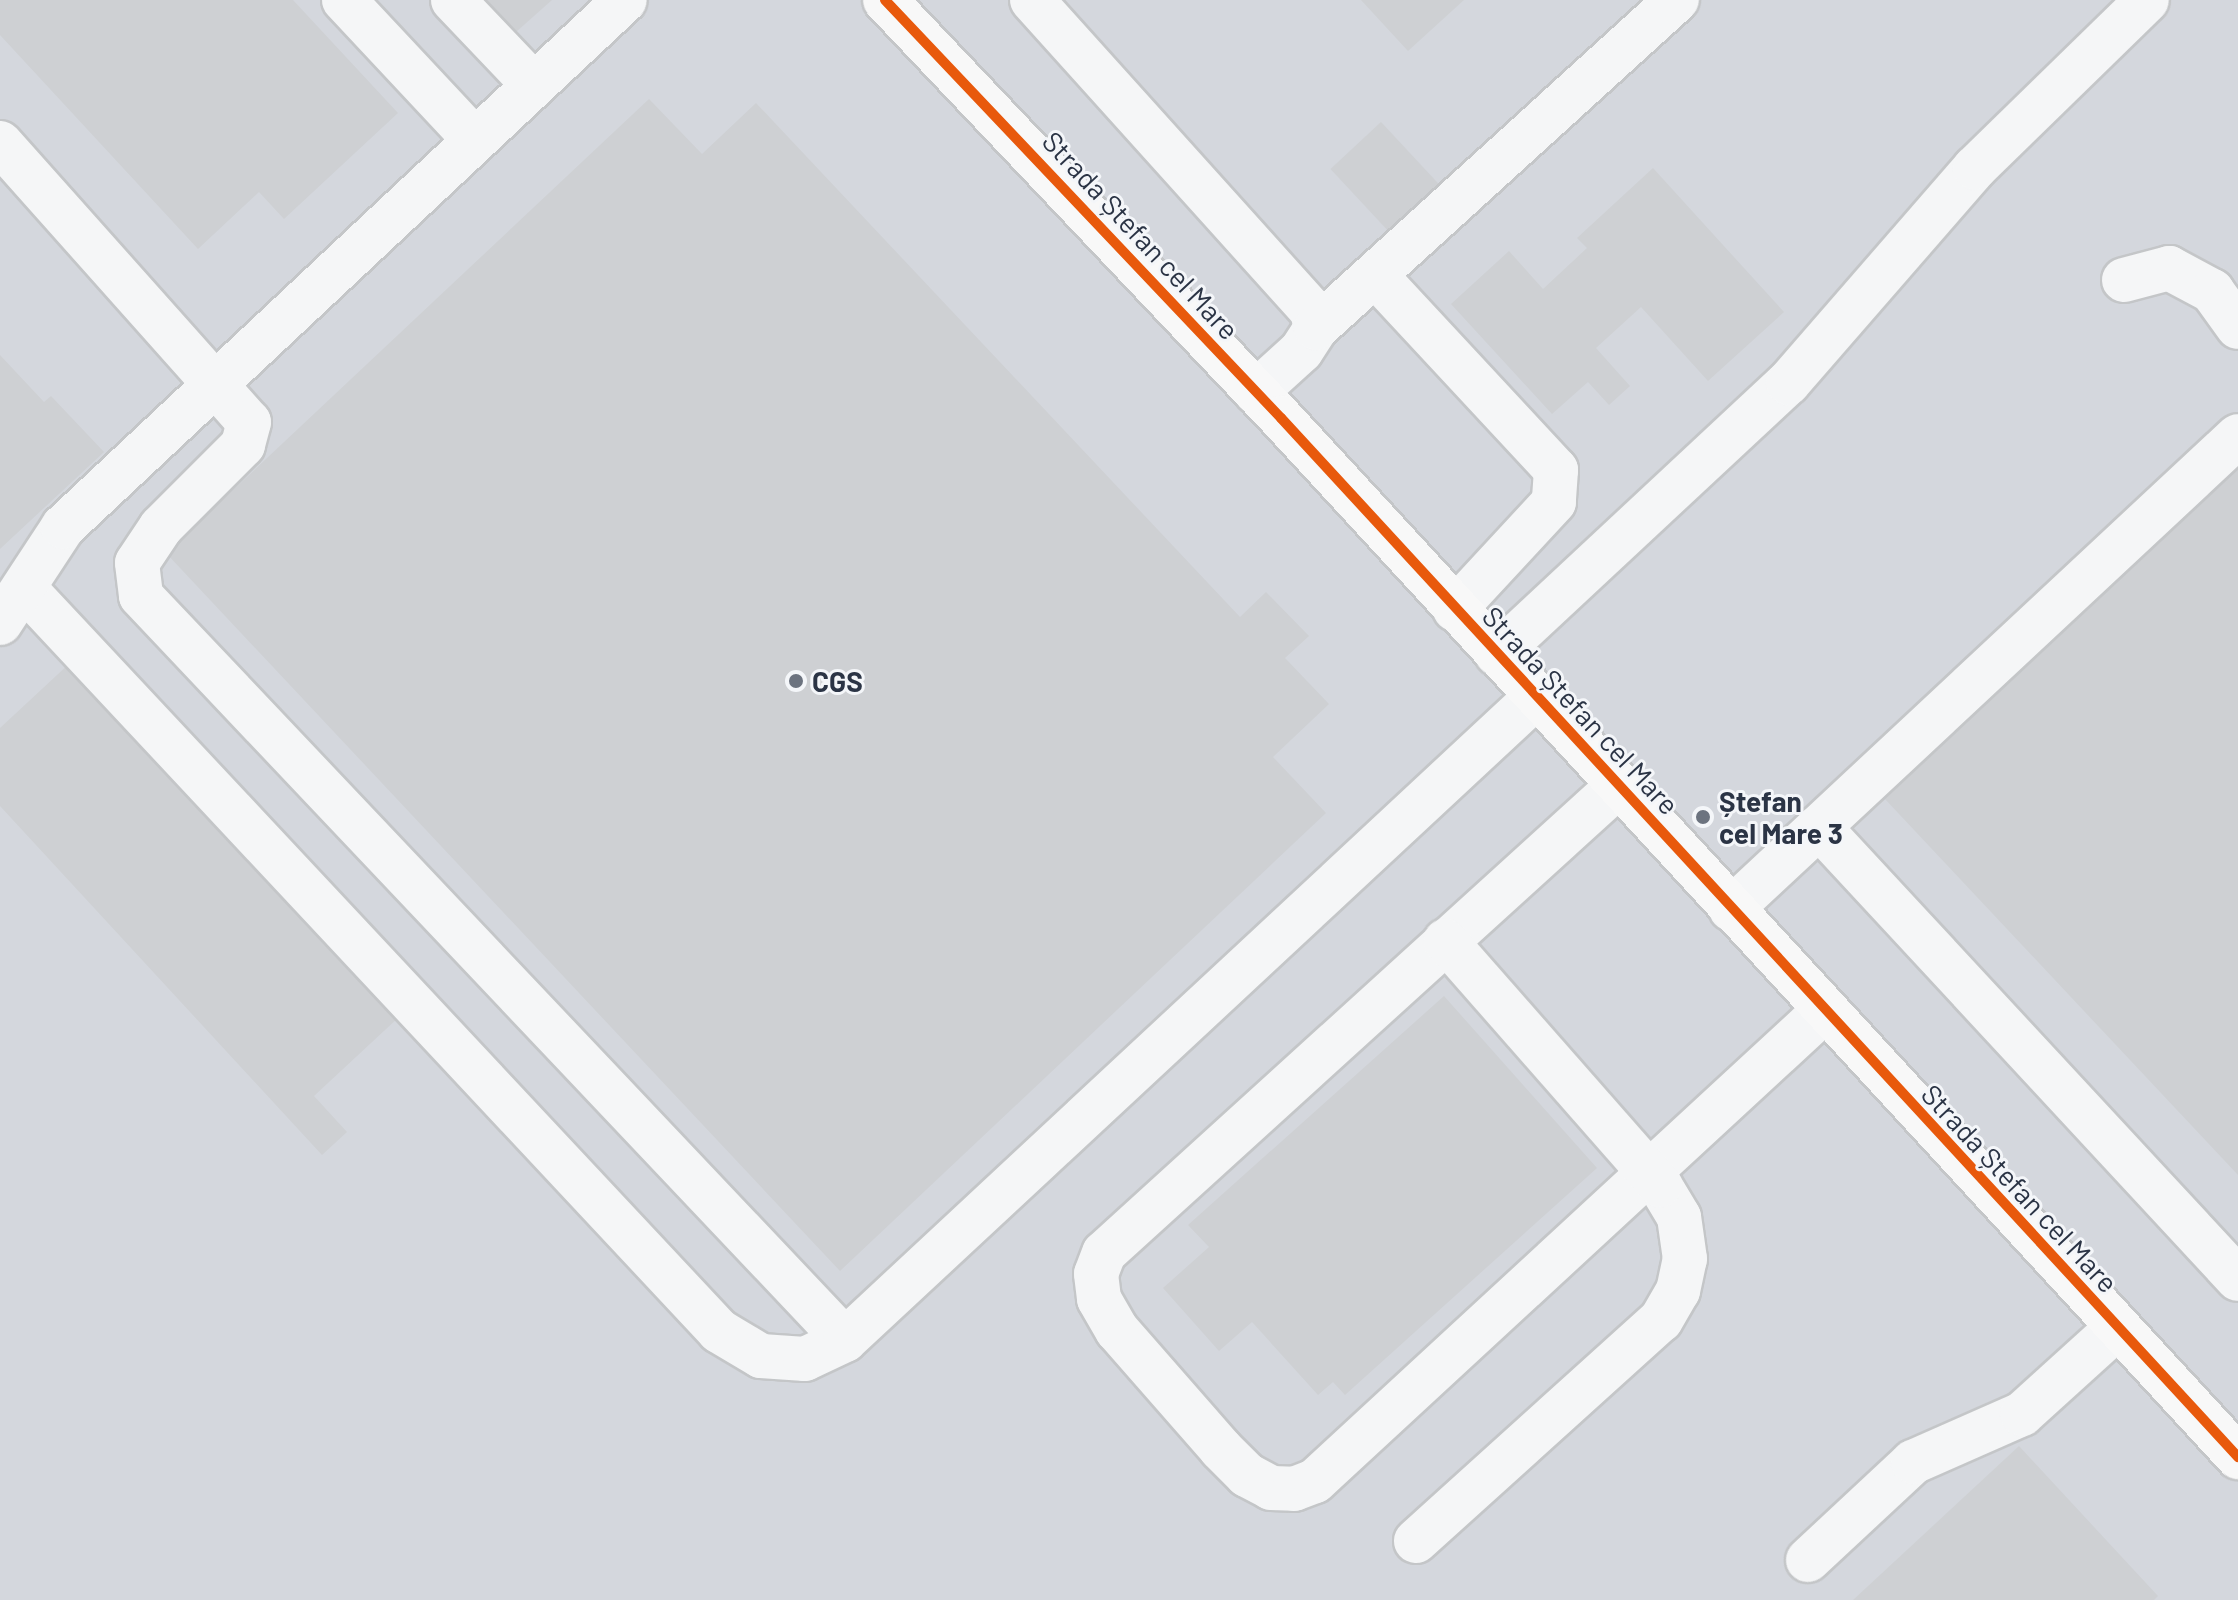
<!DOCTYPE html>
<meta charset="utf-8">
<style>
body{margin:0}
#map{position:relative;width:2238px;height:1600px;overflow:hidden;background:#e6e8ea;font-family:Barlow,sans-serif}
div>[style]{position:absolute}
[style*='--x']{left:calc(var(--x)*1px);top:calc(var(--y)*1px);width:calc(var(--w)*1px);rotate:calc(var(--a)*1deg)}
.built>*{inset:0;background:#d4d7dd;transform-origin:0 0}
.building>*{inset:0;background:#ced0d3;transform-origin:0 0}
.roads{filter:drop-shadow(2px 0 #c4c6c8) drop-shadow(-2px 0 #c4c6c8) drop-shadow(0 2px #c4c6c8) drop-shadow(0 -2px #c4c6c8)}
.minor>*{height:44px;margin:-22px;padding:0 22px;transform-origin:22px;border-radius:22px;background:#f5f6f7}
.major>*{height:44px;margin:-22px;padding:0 22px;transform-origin:22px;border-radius:22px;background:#f8f8f8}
.cycleway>*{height:10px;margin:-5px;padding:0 5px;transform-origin:5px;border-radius:5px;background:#e8590c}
.dots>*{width:22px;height:22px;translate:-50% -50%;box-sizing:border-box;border:4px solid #f4f6f9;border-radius:50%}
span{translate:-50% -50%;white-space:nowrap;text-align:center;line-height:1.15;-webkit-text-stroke:6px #f4f6f9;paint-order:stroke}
.street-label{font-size:28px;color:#2b3445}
.poi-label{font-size:28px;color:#2b3445;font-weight:700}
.left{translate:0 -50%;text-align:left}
</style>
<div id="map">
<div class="built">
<div style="left:0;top:0;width:2238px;height:1600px"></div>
</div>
<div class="building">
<div style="clip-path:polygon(0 0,293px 0,398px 113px,284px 219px,259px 192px,198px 249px,0 35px)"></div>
<div style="clip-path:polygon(487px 0,552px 0,516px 32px)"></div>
<div style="clip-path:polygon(1361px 0,1464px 0,1408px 51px)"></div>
<div style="clip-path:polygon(649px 99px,702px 154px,756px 103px,1240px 617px,1266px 592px,1309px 636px,1285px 658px,1329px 704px,1273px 757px,1326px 813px,840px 1271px,166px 553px)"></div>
<div style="left:1381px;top:122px;width:98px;height:69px;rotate:47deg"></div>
<div style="clip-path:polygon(1653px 168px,1784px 312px,1708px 381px,1641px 307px,1596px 348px,1630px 386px,1609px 405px,1588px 382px,1552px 414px,1451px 304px,1509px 251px,1543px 289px,1587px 248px,1577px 238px)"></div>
<div style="clip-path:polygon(0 355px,44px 402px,51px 396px,104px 452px,0 549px)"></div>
<div style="clip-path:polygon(2238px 466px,2238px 1175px,1884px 798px)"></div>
<div style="clip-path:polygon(71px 662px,399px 1017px,314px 1096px,347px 1132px,322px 1155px,0 806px,0 728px)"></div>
<div style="clip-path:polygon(1444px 996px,1597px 1168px,1345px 1395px,1333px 1382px,1318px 1395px,1252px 1322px,1219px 1351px,1163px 1288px,1209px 1247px,1188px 1225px)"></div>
<div style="clip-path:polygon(2019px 1446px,2158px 1596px,2154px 1600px,1853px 1600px)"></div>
</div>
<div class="roads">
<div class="minor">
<div style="--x:344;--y:0;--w:192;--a:46.9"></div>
<div style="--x:453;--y:0;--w:117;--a:46.4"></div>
<div style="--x:1032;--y:0;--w:418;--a:48"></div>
<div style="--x:1312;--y:311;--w:17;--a:77"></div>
<div style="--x:1316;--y:328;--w:27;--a:123"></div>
<div style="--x:1301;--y:351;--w:61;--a:137.7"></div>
<div style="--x:0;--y:143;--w:374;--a:48.3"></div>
<div style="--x:249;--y:422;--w:24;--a:105"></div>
<div style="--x:243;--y:445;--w:116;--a:135"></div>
<div style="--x:161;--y:527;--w:43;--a:123.7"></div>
<div style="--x:137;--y:563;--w:33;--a:83"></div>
<div style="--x:141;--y:596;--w:1024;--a:46.58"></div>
<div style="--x:1375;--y:275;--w:266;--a:47.1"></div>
<div style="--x:1556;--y:470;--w:32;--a:94"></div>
<div style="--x:1554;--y:502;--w:146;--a:132.8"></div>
<div style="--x:2124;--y:280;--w:47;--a:-14.9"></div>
<div style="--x:2169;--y:268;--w:49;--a:28.1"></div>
<div style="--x:2212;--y:291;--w:44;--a:54.2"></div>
<div style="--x:1316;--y:328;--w:488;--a:-42.3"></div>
<div style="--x:25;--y:589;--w:1016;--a:46.91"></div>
<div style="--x:719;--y:1331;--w:49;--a:30.8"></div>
<div style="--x:761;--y:1356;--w:44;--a:3.9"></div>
<div style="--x:805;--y:1359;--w:44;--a:-25.4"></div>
<div style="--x:845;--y:1340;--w:944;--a:-42.94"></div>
<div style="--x:0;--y:623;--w:115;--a:-56.7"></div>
<div style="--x:63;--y:527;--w:770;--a:-43.16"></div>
<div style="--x:1497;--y:654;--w:398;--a:-43"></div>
<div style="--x:1788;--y:383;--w:285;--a:-49"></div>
<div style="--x:1975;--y:168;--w:240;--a:-44.3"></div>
<div style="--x:1618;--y:786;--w:694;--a:137.74"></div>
<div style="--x:1104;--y:1253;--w:22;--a:111"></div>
<div style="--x:1096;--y:1274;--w:25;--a:83"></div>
<div style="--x:1099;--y:1299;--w:36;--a:60"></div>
<div style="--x:1117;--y:1330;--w:158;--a:48.8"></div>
<div style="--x:1221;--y:1449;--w:37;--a:45"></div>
<div style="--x:1247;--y:1475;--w:27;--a:28"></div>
<div style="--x:1271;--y:1488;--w:23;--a:2"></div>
<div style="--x:1294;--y:1489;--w:22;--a:-21"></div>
<div style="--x:1315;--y:1481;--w:693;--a:-42.72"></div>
<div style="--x:1819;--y:827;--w:616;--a:47.17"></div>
<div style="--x:1731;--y:909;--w:693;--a:-43.01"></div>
<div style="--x:1416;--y:1541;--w:330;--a:-42.1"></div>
<div style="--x:1661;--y:1320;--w:34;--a:-60"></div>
<div style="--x:1678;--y:1291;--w:33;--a:-78"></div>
<div style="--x:1685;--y:1259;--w:42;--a:-98.1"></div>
<div style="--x:1679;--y:1217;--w:37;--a:-121"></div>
<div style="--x:1660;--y:1185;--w:325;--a:-131.3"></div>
<div style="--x:1808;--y:1560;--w:144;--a:-43"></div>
<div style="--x:1913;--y:1462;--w:119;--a:-23.8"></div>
<div style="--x:2022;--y:1414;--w:128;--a:-42.2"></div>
</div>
<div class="major">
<div style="--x:885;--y:0;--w:576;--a:46.55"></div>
<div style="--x:1281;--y:418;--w:1413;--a:47.35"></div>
</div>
</div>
<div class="cycleway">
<div style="--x:885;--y:0;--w:576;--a:46.55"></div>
<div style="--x:1281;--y:418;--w:1413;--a:47.35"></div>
</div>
<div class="dots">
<div style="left:796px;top:681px;background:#6c737f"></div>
<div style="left:1703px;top:817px;background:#6c737f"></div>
</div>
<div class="street-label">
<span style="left:1141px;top:235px;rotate:47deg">Strada Ștefan cel Mare</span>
<span style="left:1581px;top:710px;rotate:47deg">Strada Ștefan cel Mare</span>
<span style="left:2020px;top:1188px;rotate:47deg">Strada Ștefan cel Mare</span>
</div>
<div class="poi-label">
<span class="left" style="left:812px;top:681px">CGS</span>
<span class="left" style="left:1719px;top:817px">Ștefan<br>cel Mare 3</span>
</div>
</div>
